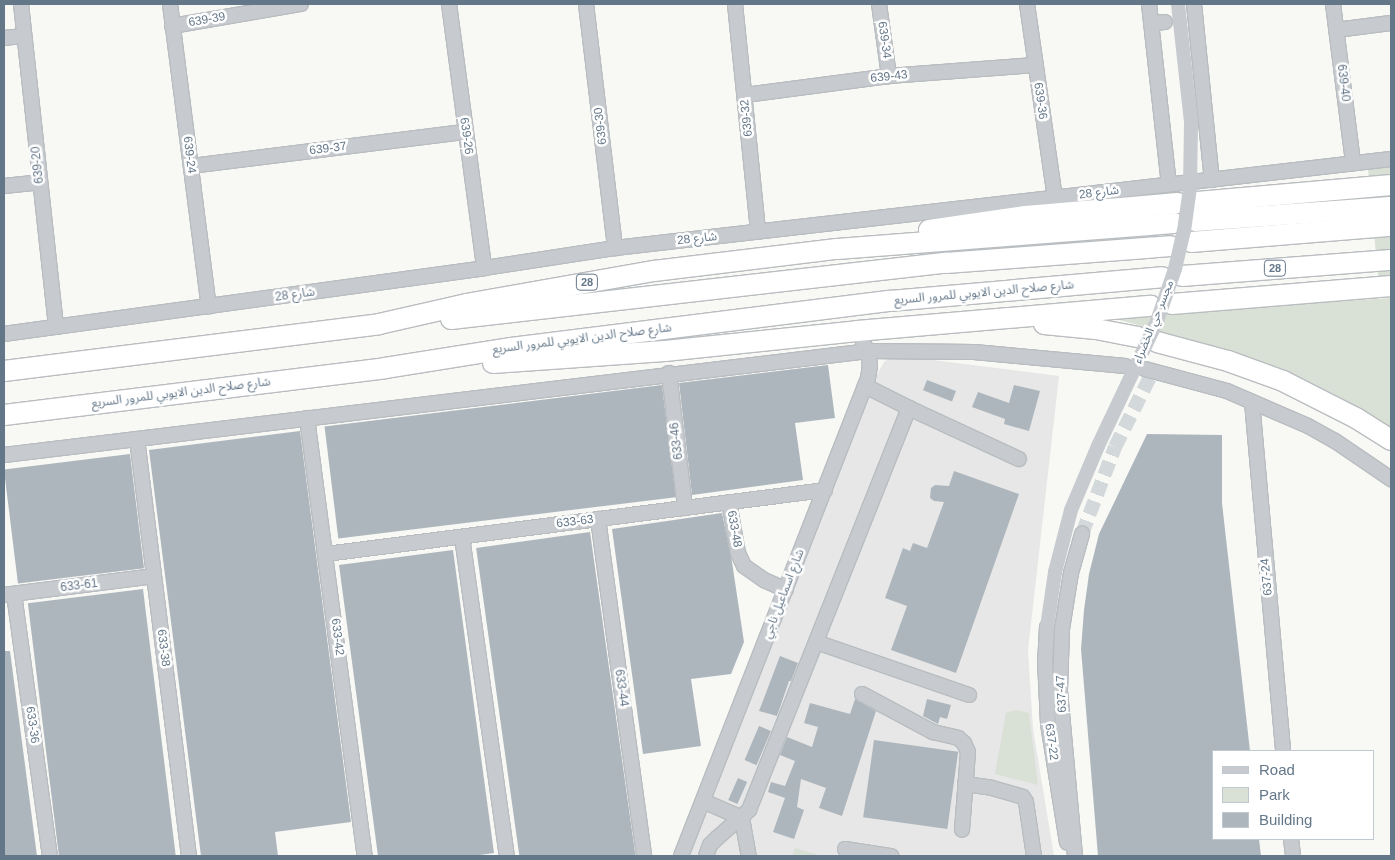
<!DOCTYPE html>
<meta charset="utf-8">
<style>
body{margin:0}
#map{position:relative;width:1395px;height:860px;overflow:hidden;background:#f8f8f5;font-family:Arial,"Noto Sans Arabic",sans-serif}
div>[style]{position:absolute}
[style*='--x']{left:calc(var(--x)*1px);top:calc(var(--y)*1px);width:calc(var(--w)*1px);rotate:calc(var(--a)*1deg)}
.built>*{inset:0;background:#e6e7e6}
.green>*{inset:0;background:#d9e0d5}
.building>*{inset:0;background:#aeb6bd;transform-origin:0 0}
.minor-tunnel>*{height:14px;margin-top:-7px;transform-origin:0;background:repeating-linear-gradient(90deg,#d3d8da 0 14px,transparent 0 21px)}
.roads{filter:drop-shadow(1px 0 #b9bdc0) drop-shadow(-1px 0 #b9bdc0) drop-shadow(0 1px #b9bdc0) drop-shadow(0 -1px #b9bdc0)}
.minor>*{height:14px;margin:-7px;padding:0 7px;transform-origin:7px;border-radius:7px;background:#c7cbcf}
.highway>*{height:20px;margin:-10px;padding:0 10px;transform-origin:10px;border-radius:10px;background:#fff}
.minor-bridge>*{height:14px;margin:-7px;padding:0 7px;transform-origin:7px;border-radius:7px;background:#c7cbcf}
span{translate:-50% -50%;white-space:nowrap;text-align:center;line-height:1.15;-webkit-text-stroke:5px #fff;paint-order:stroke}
.shield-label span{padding:1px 4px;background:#fff;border:1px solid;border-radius:4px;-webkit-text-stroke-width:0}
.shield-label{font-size:11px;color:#647789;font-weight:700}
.street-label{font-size:12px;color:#647789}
.frame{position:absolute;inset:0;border:5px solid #647789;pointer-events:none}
.legend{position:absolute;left:1212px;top:750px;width:162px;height:90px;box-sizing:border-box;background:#fff;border:1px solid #c1c9d0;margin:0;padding:6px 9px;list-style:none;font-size:15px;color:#647789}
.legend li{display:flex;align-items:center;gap:10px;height:25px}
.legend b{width:25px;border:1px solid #c1c9d0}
</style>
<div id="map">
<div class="built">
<div style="clip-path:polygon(893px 355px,1059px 376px,1028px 650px,1033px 729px,1054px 856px,687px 856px,873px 382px,884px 362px)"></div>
</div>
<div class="green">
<div style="clip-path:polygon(1391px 166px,1391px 296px,1380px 297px,1368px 169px)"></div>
<div style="clip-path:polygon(1391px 298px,1391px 430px,1355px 407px,1282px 371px,1241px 355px,1106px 316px)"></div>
<div style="clip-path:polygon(1016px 710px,1029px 713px,1038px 785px,995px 774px,1006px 713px)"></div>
<div style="clip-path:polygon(795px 848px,821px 856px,792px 856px)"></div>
</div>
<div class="building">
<div style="clip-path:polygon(828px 365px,835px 418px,795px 423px,803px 480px,692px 495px,679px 383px)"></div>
<div style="left:927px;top:380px;width:31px;height:11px;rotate:21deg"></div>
<div style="left:662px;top:385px;width:113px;height:340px;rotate:83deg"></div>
<div style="clip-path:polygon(1014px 385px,1040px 391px,1029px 431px,1004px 424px,1005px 419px,972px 407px,978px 392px,1009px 403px)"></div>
<div style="clip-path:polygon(300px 431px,351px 822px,275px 832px,278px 856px,201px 856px,149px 450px)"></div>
<div style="clip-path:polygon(1147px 434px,1222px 435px,1222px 503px,1250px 751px,1214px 751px,1214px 839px,1259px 839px,1261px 856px,1098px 856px,1081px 649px,1084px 610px,1089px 574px,1099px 534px)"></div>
<div style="left:130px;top:454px;width:115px;height:127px;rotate:83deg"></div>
<div style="clip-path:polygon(954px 471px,1019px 494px,956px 673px,891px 650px,907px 606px,885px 598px,903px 548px,910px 551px,913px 543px,927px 548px,944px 502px,934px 501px,930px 498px,931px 488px,935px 485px,949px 486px)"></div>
<div style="clip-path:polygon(722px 513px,732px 562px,744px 642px,731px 674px,691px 679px,701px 746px,643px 754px,612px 529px)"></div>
<div style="left:590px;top:532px;width:327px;height:115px;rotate:82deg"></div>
<div style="clip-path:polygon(453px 550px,494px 853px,473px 856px,378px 856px,339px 565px)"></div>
<div style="left:143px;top:589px;width:269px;height:116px;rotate:83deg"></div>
<div style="clip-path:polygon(4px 651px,10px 651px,37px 856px,4px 856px)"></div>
<div style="clip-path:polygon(780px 656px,798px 663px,791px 681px,789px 681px,777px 716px,759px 711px)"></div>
<div style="clip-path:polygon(855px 699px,876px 711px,842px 816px,819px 808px,826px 788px,801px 779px,797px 807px,804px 810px,794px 839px,773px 832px,785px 798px,768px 792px,771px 782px,785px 786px,795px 761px,780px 755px,787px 737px,812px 747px,818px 727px,804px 723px,810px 703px,850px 714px)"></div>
<div style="clip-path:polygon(927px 699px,951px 705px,947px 719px,940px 717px,938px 724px,923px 716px)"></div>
<div style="left:759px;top:726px;width:13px;height:37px;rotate:23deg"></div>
<div style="left:874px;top:740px;width:85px;height:78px;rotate:8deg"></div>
<div style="left:738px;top:778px;width:10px;height:24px;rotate:24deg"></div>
</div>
<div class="minor-tunnel">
<div style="--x:1082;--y:534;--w:93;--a:-69.2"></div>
<div style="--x:1115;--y:447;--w:85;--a:-63.4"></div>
</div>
<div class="roads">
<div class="minor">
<div style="--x:21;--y:4;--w:325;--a:83.8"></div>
<div style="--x:170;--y:4;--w:305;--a:82.7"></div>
<div style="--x:449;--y:4;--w:266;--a:82.4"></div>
<div style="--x:586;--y:4;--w:246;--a:83.2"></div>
<div style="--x:735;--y:4;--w:229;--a:84.2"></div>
<div style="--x:879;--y:4;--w:73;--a:82.1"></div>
<div style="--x:1027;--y:4;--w:196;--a:81.8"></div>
<div style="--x:1149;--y:4;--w:181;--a:83.7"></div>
<div style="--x:1194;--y:4;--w:177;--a:84.2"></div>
<div style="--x:1333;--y:4;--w:160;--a:82.8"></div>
<div style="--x:1151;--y:23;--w:14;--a:-4"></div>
<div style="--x:172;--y:26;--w:131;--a:-9.7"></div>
<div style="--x:1336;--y:30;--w:55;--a:-7.3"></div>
<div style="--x:4;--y:38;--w:20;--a:-6"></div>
<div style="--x:745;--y:95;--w:145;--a:-7.5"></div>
<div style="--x:889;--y:76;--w:146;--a:-4.3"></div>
<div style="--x:191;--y:166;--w:276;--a:-7.1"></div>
<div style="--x:4;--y:186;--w:36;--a:-6"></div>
<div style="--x:4;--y:334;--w:485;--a:-7.8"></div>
<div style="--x:484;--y:268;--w:133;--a:-8.7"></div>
<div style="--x:615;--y:248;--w:781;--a:-6.54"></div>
<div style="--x:1145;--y:369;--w:85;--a:15"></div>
<div style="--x:1227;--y:391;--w:88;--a:23.4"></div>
<div style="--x:1308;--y:426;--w:31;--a:29"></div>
<div style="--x:1335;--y:441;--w:68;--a:34.2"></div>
<div style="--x:669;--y:373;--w:136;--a:83.2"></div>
<div style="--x:865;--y:386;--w:49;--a:26.6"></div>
<div style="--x:1252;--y:402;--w:350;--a:84.9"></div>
<div style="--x:307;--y:418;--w:442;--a:82.5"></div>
<div style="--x:137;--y:439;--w:420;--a:82.9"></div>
<div style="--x:4;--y:455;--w:870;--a:-6.86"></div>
<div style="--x:868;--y:351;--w:106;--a:0.5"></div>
<div style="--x:974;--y:352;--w:152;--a:5.3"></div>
<div style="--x:729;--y:502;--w:52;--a:80"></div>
<div style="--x:738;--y:553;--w:14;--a:65"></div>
<div style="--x:744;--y:566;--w:24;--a:35"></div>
<div style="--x:764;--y:580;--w:24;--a:24"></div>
<div style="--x:598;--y:519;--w:340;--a:82.2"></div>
<div style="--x:462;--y:537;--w:322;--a:82"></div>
<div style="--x:326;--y:554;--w:503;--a:-7.31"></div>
<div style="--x:14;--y:594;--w:264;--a:82.2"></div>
<div style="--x:4;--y:595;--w:151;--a:-7.2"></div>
<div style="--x:1047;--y:627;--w:33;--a:93"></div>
<div style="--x:1045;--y:660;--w:64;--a:87.3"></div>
<div style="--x:1048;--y:724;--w:120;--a:80.9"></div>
<div style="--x:816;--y:642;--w:162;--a:19.1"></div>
<div style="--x:862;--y:694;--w:81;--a:28.2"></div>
<div style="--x:933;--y:732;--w:26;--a:13"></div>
<div style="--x:958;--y:738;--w:8;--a:40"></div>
<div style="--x:964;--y:743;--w:10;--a:66"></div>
<div style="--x:968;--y:752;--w:78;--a:94.4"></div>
<div style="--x:965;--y:784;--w:27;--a:8"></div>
<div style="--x:992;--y:788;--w:32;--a:16"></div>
<div style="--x:1023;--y:797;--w:6;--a:59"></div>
<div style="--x:1026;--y:802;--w:55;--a:81.6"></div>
<div style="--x:703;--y:801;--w:43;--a:23.6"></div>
<div style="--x:742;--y:818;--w:39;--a:80"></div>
<div style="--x:1291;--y:839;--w:17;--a:83"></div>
<div style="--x:845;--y:849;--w:47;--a:8.7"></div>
<div style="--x:681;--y:856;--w:513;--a:-68.63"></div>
<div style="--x:868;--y:378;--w:12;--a:-81"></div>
<div style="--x:870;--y:366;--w:15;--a:-98"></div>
<div style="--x:868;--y:351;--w:9;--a:-122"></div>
<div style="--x:706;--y:856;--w:12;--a:-70"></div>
<div style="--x:710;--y:845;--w:10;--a:-45"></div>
<div style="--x:717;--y:838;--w:43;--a:-41.2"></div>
<div style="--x:749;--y:810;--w:433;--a:-68.3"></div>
<div style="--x:909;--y:408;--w:121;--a:24.9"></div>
<div style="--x:1075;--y:856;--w:167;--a:-95.2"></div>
<div style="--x:1060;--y:690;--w:61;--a:-88.1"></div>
<div style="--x:1062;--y:629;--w:57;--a:-80.9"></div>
<div style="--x:1071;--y:573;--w:41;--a:-74.2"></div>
</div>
<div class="highway">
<div style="--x:1197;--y:202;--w:195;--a:-5"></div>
<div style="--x:1195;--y:221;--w:196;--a:-4.1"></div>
<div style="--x:929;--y:230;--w:98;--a:-8.2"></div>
<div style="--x:1026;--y:216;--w:152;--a:-4.9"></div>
<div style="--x:1191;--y:242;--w:201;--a:-4.6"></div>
<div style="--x:1182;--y:276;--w:210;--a:-4.4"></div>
<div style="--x:1172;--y:304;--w:220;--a:-4.7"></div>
<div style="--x:451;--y:319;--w:498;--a:-6.5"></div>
<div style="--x:946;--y:263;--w:225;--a:-4.3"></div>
<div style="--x:1044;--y:324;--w:52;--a:5.5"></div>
<div style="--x:1096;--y:329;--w:43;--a:10.8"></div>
<div style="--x:1157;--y:342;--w:73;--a:15"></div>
<div style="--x:1228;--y:361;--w:59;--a:20"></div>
<div style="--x:1283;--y:381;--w:82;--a:26.9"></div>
<div style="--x:1356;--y:418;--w:41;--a:32.2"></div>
<div style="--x:493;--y:363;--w:172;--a:-4"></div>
<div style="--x:665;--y:351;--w:193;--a:-5.9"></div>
<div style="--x:857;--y:331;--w:295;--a:-4.9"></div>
<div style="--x:4;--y:371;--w:378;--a:-7.1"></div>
<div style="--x:379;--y:324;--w:89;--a:-12.9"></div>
<div style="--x:466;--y:304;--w:191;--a:-10"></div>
<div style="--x:654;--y:271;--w:184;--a:-6.9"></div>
<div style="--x:837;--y:249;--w:338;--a:-4.4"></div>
<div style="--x:4;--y:415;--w:384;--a:-7"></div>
<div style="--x:385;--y:368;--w:128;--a:-9"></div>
<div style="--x:511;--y:348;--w:382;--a:-7.1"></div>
<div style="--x:890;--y:301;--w:273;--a:-5"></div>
</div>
</div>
<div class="minor-bridge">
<div style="--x:1047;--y:627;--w:56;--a:-81.7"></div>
<div style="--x:1055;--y:572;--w:64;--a:-75.5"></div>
<div style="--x:1071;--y:510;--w:69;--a:-67.1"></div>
<div style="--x:1098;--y:446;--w:138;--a:-64.7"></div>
<div style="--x:1157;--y:321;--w:55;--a:-70.9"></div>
<div style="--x:1175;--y:269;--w:39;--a:-77"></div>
<div style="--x:1184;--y:231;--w:43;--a:-82.1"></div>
<div style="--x:1190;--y:188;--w:66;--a:-89.1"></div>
<div style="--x:1191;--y:122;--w:119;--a:-96.3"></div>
</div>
<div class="shield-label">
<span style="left:1275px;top:268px">28</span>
<span style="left:587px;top:282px">28</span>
</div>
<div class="street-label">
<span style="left:207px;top:20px;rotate:-10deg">639-39</span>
<span style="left:884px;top:40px;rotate:82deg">639-34</span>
<span style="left:889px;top:77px;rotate:-6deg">639-43</span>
<span style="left:1343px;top:83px;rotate:83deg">639-40</span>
<span style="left:1040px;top:101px;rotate:82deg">639-36</span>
<span style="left:747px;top:118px;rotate:-96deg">639-32</span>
<span style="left:601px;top:126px;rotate:-97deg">639-30</span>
<span style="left:466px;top:136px;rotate:82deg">639-26</span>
<span style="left:328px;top:149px;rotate:-7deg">639-37</span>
<span style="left:189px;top:155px;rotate:83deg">639-24</span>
<span style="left:38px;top:165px;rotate:-96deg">639-20</span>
<span style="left:1099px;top:193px;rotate:-7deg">شارع 28</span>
<span style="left:697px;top:239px;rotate:-6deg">شارع 28</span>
<span style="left:984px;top:293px;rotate:-5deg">شارع صلاح الدين الايوبي للمرور السريع</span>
<span style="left:295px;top:295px;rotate:-8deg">شارع 28</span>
<span style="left:1154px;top:322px;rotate:-68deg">مجسر حي الخضراء</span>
<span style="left:582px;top:339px;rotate:-7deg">شارع صلاح الدين الايوبي للمرور السريع</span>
<span style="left:181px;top:393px;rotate:-7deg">شارع صلاح الدين الايوبي للمرور السريع</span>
<span style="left:677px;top:441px;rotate:-97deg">633-46</span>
<span style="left:575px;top:522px;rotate:-7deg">633-63</span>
<span style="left:734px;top:529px;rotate:80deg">633-48</span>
<span style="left:1267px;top:577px;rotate:-95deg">637-24</span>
<span style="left:79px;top:586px;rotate:-7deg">633-61</span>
<span style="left:784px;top:594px;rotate:-69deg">شارع اسماعيل ناجي</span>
<span style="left:337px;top:637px;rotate:83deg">633-42</span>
<span style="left:163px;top:648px;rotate:83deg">633-38</span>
<span style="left:621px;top:688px;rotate:82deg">633-44</span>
<span style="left:1062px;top:694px;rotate:-93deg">637-47</span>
<span style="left:32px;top:725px;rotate:82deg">633-36</span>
<span style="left:1051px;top:742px;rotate:82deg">637-22</span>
</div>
<div class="frame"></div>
<ul class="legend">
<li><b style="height:6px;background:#c7cbcf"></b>Road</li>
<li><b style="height:14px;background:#d9e0d5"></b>Park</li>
<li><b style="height:14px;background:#aeb6bd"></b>Building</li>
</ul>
</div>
